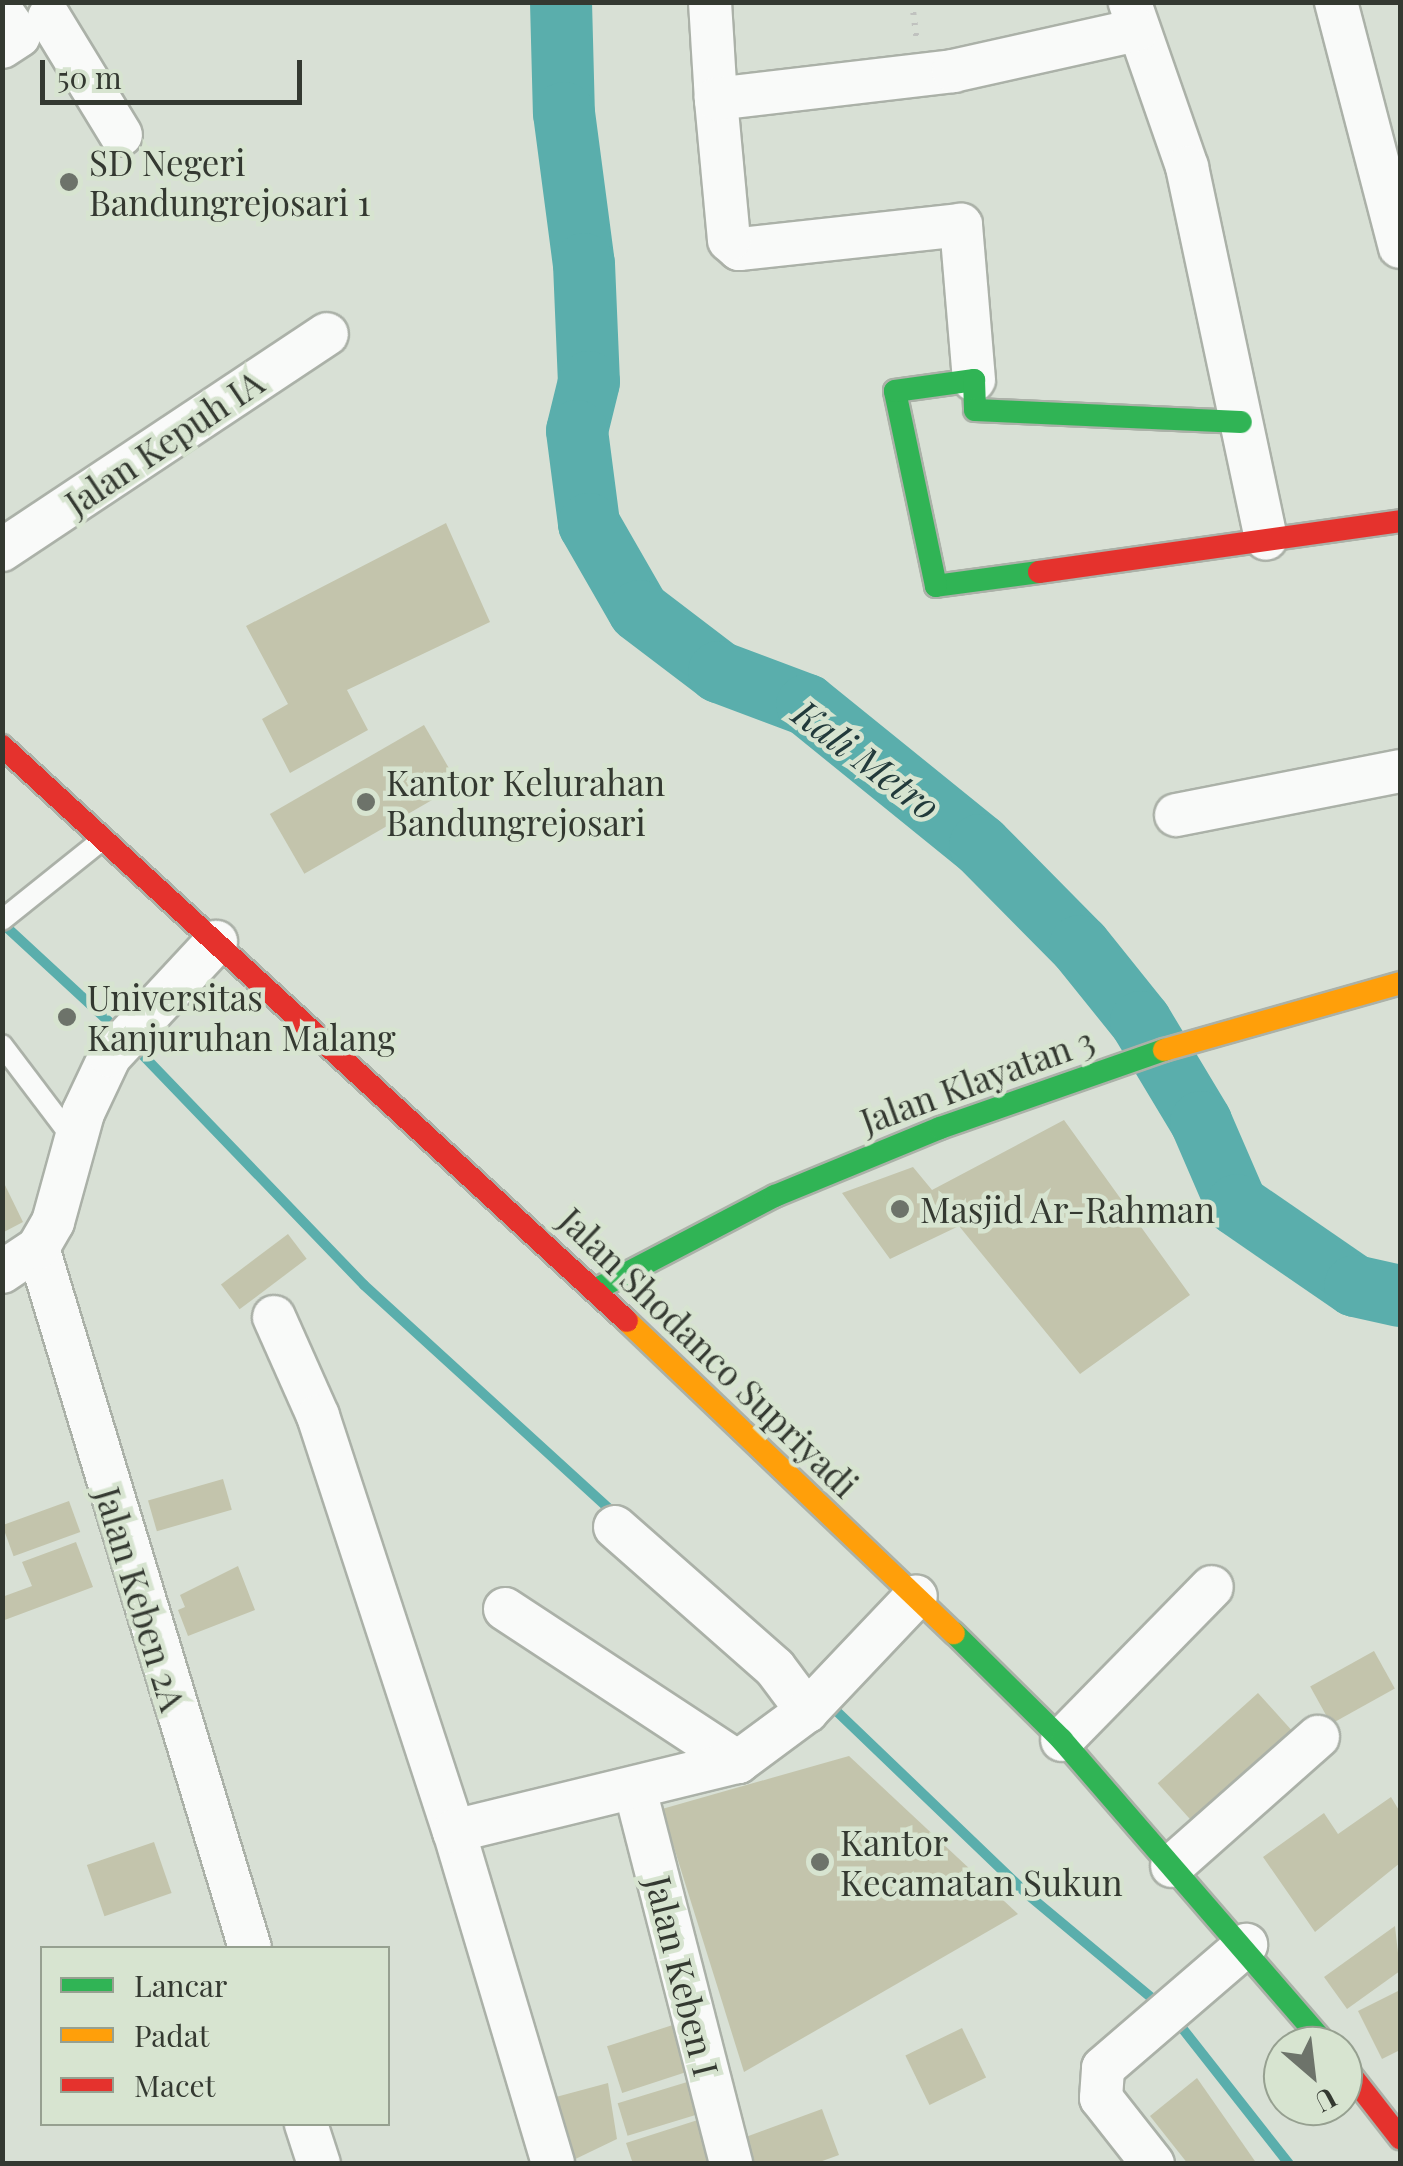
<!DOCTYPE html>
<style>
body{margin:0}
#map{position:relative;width:1403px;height:2166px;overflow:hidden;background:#d8e0d5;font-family:"Playfair Display",serif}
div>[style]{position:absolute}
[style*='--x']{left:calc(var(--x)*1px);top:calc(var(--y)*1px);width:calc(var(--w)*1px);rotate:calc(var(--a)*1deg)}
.stream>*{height:10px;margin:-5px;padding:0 5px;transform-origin:5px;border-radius:5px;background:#5aaeac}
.river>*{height:62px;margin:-31px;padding:0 31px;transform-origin:31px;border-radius:31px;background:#5aaeac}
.building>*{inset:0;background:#c3c4ac;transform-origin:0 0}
.path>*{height:6px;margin-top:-3px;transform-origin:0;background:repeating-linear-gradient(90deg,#c0c2bf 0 2.5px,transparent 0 10.5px)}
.roads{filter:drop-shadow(2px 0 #abb1a8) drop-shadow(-2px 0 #abb1a8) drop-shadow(0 2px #abb1a8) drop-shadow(0 -2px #abb1a8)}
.lane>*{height:20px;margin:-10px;padding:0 10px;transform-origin:10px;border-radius:10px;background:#f9faf9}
.street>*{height:42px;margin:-21px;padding:0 21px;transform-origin:21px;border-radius:21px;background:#f9faf9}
.fast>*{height:22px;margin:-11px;padding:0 11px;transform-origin:11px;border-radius:11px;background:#30b455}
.slow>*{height:22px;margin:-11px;padding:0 11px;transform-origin:11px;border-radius:11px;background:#ff9f0a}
.jam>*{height:22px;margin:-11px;padding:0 11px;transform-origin:11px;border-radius:11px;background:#e5322d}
.dots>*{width:28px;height:28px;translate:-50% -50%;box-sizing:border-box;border:5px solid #d7e4d0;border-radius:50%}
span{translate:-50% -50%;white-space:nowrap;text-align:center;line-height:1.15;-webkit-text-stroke:9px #d7e4d0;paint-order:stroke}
.poi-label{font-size:35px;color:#343931}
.left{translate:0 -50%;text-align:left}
.street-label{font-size:35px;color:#343931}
.water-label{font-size:38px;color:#223a3b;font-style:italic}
.frame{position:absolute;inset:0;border:5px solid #343931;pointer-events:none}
.legend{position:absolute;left:40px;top:1946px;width:350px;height:180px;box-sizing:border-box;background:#d7e4d0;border:2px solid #96a090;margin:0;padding:12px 18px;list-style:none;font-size:30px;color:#343931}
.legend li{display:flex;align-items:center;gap:20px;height:50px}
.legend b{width:50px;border:2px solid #96a090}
.north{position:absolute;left:1263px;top:2026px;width:100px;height:100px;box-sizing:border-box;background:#d7e4d0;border:2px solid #96a090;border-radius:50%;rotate:152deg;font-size:28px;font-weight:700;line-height:40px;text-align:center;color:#343931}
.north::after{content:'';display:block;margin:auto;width:35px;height:45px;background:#6d736a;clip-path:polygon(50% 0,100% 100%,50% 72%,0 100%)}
.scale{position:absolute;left:40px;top:60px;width:262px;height:45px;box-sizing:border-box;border:5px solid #343931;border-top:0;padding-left:12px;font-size:30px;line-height:35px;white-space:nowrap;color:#343931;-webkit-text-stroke:8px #d7e4d0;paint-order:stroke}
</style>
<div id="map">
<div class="stream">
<div style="--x:2;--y:923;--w:159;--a:42.7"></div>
<div style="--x:135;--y:1047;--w:330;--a:46.1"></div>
<div style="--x:364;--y:1285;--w:343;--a:42.4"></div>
<div style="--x:828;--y:1703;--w:276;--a:43.8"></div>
<div style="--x:1027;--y:1894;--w:172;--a:39.8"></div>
<div style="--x:1175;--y:2019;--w:184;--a:51.8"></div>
</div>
<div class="river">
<div style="--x:561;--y:2;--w:111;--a:88.5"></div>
<div style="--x:564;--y:113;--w:152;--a:82.5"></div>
<div style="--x:584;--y:264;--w:118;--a:87.6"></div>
<div style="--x:589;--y:382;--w:50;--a:103.8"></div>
<div style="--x:577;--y:431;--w:94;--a:82.6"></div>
<div style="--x:589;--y:524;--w:100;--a:60.1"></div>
<div style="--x:639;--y:611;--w:101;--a:37.3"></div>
<div style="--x:719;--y:672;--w:94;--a:20.6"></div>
<div style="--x:807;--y:705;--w:223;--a:39"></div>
<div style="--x:980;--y:845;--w:142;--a:45.3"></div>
<div style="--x:1080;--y:946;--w:97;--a:51.2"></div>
<div style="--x:1141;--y:1022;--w:117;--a:59"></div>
<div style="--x:1201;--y:1122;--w:90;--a:66.6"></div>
<div style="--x:1237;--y:1205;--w:143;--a:34.5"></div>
<div style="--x:1355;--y:1286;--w:46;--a:12.5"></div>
</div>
<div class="building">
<div style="clip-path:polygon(446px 523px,490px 622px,347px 690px,368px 730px,290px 773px,262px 719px,288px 704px,246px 626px)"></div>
<div style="left:424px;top:725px;width:69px;height:178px;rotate:60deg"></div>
<div style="clip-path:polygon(1064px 1120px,1190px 1295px,1080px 1374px,959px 1226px,890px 1259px,842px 1193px,913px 1167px,932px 1190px)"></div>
<div style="clip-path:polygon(2px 1179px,23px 1222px,2px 1233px)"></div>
<div style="left:288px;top:1234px;width:31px;height:84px;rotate:53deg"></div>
<div style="left:223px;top:1479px;width:32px;height:78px;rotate:74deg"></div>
<div style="left:69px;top:1501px;width:33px;height:71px;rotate:70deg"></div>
<div style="clip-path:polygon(76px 1542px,93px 1587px,2px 1621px,2px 1597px,32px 1586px,22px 1562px)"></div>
<div style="clip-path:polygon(238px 1566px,255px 1610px,188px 1636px,178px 1610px,185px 1607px,180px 1595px)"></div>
<div style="left:1374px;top:1651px;width:43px;height:73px;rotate:61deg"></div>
<div style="left:1258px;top:1693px;width:67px;height:135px;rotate:48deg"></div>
<div style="clip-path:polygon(849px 1756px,1018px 1914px,744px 2072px,662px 1809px)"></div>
<div style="clip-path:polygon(1391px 1797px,1400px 1812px,1400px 1863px,1315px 1932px,1263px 1857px,1324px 1813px,1338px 1834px)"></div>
<div style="left:154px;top:1842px;width:54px;height:71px;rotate:71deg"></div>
<div style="clip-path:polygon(1395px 1926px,1400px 1971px,1347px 2009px,1324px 1977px)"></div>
<div style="clip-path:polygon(1400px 1990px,1400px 2050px,1382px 2059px,1358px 2011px)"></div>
<div style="left:685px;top:2021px;width:49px;height:82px;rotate:72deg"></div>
<div style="left:962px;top:2028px;width:55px;height:63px;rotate:64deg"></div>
<div style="clip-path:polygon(1197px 2078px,1257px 2164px,1188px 2164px,1150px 2116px)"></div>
<div style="left:697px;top:2079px;width:34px;height:83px;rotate:73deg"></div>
<div style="clip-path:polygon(608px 2083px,617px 2139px,565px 2164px,541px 2101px)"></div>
<div style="clip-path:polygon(822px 2109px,839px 2155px,814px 2164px,740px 2164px,732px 2142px)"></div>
<div style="clip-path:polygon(704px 2118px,719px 2164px,633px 2164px,626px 2143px)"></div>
</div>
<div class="path">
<div style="--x:912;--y:2;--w:38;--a:83"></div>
</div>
<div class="roads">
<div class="lane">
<div style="--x:2;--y:920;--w:128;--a:-38.7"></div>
<div style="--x:2;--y:1045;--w:118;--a:52.9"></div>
</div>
<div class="street">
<div style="--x:710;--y:2;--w:97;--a:86.5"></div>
<div style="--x:1336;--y:2;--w:253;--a:75.4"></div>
<div style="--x:1130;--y:3;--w:174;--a:70.8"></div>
<div style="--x:1187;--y:167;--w:380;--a:78"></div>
<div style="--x:2;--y:12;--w:29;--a:55"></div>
<div style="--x:19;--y:36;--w:20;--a:147"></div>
<div style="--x:49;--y:17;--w:138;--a:58.6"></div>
<div style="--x:974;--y:380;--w:156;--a:-94.8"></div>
<div style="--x:961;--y:225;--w:223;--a:173.8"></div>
<div style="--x:739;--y:249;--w:13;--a:-138"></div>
<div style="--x:729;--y:240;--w:142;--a:-95.3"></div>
<div style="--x:716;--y:99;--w:239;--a:-6.7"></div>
<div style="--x:953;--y:71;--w:189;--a:-12.6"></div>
<div style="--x:2;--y:550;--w:390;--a:-33.6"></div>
<div style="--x:1176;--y:815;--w:228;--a:-11.1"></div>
<div style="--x:38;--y:1248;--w:731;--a:73.15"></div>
<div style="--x:2;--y:1272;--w:43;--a:-33.7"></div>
<div style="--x:38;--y:1248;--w:30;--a:-60"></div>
<div style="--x:53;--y:1222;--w:113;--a:-74.6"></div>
<div style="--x:83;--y:1113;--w:63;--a:-64.7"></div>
<div style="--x:110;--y:1056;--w:156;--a:-47.1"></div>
<div style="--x:274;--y:1317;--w:108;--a:66"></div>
<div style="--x:318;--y:1416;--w:437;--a:71.9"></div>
<div style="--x:454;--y:1831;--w:347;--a:73.4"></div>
<div style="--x:615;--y:1527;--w:213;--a:41.4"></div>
<div style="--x:775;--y:1668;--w:54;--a:53.3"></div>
<div style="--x:505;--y:1609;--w:279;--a:33.3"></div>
<div style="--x:1062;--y:1740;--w:214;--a:-45.6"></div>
<div style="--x:635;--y:1789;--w:387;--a:75.6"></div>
<div style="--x:454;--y:1831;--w:292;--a:-13.7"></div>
<div style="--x:738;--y:1762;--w:86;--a:-36.5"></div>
<div style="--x:807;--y:1711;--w:158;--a:-46.5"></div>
<div style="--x:1172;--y:1866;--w:195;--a:-41.5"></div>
<div style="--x:306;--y:2124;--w:42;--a:72"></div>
<div style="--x:1153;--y:2164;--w:84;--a:-128.2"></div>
<div style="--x:1101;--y:2098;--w:30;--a:-86"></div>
<div style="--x:1103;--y:2068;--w:189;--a:-40.7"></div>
</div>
<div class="fast">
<div style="--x:1039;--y:572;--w:104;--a:172.3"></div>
<div style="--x:936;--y:586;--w:199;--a:-101.9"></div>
<div style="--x:895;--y:391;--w:80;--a:-7.9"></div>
<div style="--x:974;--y:380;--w:30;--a:88"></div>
<div style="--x:975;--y:410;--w:266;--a:2.6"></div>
<div style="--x:595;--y:1290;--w:203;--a:-27.6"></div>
<div style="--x:775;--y:1196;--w:178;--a:-22.4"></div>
<div style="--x:940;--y:1128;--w:237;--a:-19.2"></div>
<div style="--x:954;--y:1633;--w:152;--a:44.7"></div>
<div style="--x:1062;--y:1740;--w:405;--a:49.1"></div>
</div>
<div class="slow">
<div style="--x:1164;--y:1050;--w:245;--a:-15.8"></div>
<div style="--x:627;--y:1321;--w:452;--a:43.7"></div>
</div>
<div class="jam">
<div style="--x:1039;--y:572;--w:365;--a:-8"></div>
<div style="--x:2;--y:746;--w:849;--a:42.61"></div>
<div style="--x:1343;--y:2065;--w:93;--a:52"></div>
</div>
</div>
<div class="dots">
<div style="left:69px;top:182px;background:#6d736a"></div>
<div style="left:366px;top:802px;background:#6d736a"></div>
<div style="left:67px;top:1017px;background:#6d736a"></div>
<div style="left:900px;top:1209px;background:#6d736a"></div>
<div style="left:820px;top:1862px;background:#6d736a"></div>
</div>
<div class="poi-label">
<span class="left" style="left:89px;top:182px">SD Negeri<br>Bandungrejosari 1</span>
<span class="left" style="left:386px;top:802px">Kantor Kelurahan<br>Bandungrejosari</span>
<span class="left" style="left:87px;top:1017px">Universitas<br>Kanjuruhan Malang</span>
<span class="left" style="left:920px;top:1209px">Masjid Ar-Rahman</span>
<span class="left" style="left:840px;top:1862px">Kantor<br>Kecamatan Sukun</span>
</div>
<div class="street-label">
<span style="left:164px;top:442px;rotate:-34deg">Jalan Kepuh IA</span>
<span style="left:977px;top:1080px;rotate:-20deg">Jalan Klayatan 3</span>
<span style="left:709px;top:1352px;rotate:44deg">Jalan Shodanco Supriyadi</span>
<span style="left:141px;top:1599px;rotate:73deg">Jalan Keben 2A</span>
<span style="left:683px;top:1976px;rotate:76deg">Jalan Keben I</span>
</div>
<div class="water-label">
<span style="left:867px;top:759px;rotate:37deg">Kali Metro</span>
</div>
<div class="frame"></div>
<ul class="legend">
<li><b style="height:12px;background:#30b455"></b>Lancar</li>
<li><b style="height:12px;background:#ff9f0a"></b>Padat</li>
<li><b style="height:12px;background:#e5322d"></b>Macet</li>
</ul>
<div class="north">U</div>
<div class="scale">50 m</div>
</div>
